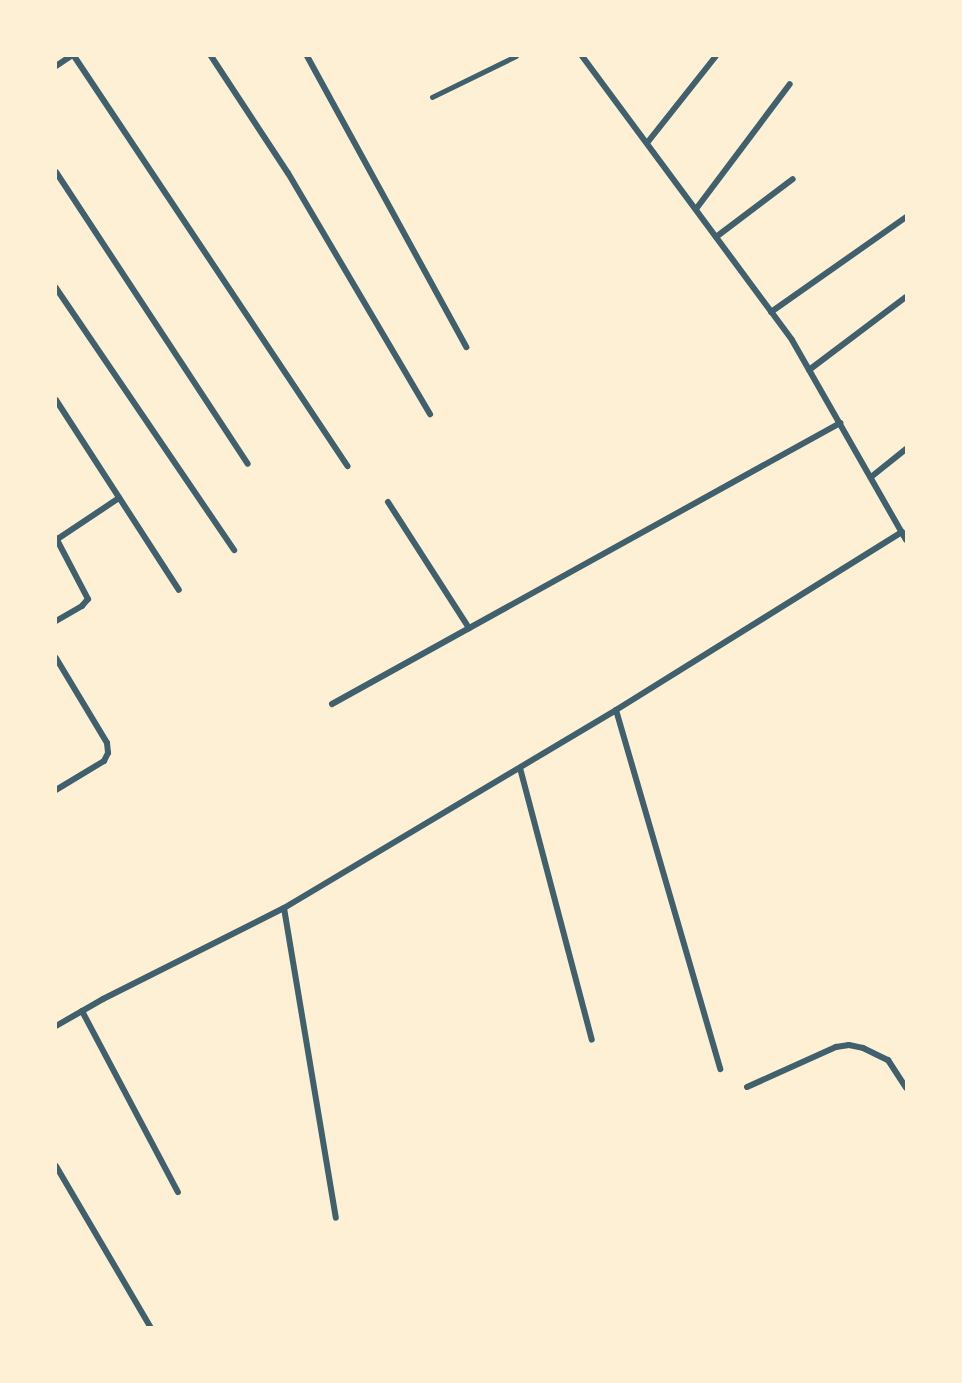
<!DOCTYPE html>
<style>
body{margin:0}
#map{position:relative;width:962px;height:1383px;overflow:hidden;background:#fdf0d5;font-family:"Varela Round",sans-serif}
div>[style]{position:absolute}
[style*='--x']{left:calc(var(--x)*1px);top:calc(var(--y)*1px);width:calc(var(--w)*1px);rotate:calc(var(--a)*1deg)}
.service>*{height:4.5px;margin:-2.25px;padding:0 2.25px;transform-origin:2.25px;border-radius:2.25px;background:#3f606c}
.minor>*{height:6px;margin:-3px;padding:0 3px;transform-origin:3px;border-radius:3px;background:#3f606c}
span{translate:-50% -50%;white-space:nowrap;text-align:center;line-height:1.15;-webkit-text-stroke:6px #fdf0d5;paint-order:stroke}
.frame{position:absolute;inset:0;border:57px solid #fdf0d5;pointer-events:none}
</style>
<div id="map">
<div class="service">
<div style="--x:432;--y:97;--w:93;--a:-26"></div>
</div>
<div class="minor">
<div style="--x:74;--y:56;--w:493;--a:56.3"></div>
<div style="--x:211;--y:56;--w:140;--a:56.7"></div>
<div style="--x:288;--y:173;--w:280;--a:59.5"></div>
<div style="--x:307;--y:56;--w:332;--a:61.3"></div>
<div style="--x:582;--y:56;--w:353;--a:53.5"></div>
<div style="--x:792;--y:340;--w:230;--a:60.3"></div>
<div style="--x:56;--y:66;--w:18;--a:-34"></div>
<div style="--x:647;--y:143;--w:111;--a:-51.6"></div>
<div style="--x:56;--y:172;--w:349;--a:56.7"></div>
<div style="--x:696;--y:209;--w:156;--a:-53.1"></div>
<div style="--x:716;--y:237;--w:96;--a:-37"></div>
<div style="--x:56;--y:288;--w:317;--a:55.8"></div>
<div style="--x:771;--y:312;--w:165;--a:-35.1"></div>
<div style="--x:809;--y:370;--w:121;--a:-37"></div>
<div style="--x:56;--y:400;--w:226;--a:57.1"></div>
<div style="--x:871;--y:477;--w:45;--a:-38.7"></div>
<div style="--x:388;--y:502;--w:150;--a:57.3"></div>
<div style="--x:56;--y:538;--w:69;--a:62.3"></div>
<div style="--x:88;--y:599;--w:9;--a:131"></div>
<div style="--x:82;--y:606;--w:30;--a:150"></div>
<div style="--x:56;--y:540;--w:76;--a:-33.7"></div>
<div style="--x:56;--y:658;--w:99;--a:59"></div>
<div style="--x:107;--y:743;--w:10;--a:84"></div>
<div style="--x:108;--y:753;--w:9;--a:117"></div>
<div style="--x:104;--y:761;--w:56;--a:148.9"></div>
<div style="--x:332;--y:704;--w:581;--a:-28.95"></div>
<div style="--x:616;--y:710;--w:374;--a:73.8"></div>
<div style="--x:520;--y:768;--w:281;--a:75.2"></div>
<div style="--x:284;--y:908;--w:314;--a:80.5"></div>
<div style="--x:82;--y:1011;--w:205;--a:62.1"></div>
<div style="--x:56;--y:1026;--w:54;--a:-29.9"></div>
<div style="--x:103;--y:999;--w:203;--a:-26.7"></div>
<div style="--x:284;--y:908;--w:387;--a:-30.8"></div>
<div style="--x:616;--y:710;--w:337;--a:-31.9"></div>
<div style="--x:747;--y:1087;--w:98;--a:-24.2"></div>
<div style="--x:836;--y:1047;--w:13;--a:-9"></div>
<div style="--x:849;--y:1045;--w:14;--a:12"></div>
<div style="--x:863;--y:1048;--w:28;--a:26"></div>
<div style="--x:888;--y:1060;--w:33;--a:57"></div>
<div style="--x:56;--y:1166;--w:188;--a:59.6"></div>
</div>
<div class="frame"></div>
</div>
